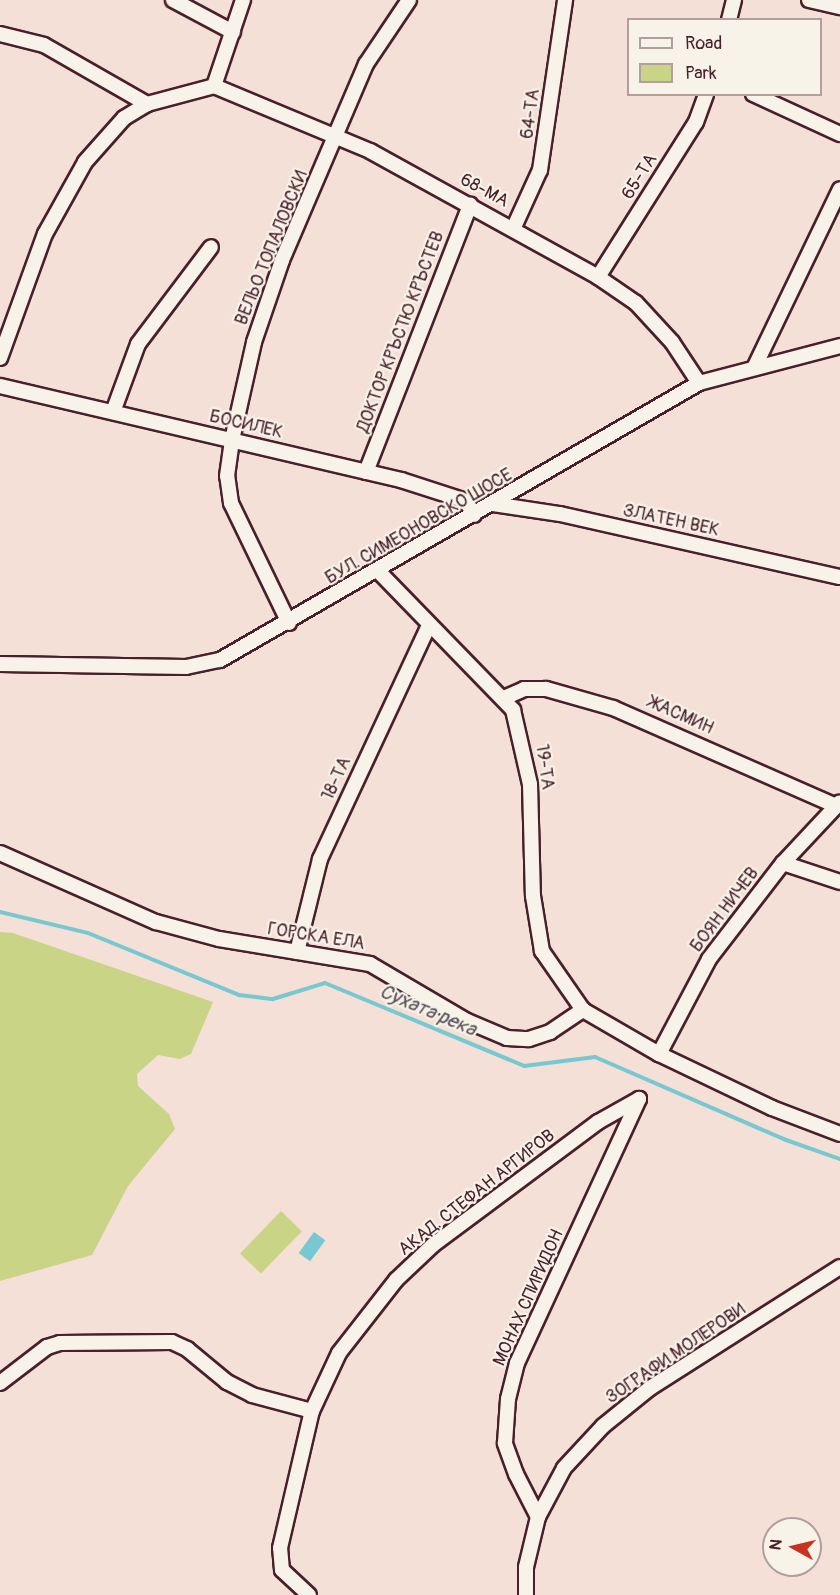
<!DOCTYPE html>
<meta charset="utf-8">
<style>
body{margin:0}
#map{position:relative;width:840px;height:1595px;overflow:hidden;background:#f4e0d6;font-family:Pangolin,sans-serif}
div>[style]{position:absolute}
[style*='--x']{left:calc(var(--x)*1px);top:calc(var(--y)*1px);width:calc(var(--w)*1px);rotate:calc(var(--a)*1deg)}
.green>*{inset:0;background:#c9d487;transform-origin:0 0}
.water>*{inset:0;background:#77c8d0;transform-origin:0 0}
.stream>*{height:4px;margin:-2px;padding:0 2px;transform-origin:2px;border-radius:2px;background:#77c8d0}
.roads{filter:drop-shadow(2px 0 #4a1f2b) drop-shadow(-2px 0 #4a1f2b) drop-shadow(0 2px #4a1f2b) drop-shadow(0 -2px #4a1f2b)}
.minor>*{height:14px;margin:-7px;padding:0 7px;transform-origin:7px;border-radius:7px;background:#f7f3e8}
span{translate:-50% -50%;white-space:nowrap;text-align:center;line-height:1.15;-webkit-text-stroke:4.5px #f7f3e8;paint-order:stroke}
.street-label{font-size:18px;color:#4a1f2b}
.water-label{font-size:20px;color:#58525d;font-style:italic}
.legend{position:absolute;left:627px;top:18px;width:195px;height:78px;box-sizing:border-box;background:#f7f3e8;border:2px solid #b29e9c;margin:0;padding:8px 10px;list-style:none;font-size:18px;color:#4a1f2b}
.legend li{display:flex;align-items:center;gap:12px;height:30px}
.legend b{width:30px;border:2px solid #b29e9c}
.north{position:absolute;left:762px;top:1517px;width:60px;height:60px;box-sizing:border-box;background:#f7f3e8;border:2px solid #b29e9c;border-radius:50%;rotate:278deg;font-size:16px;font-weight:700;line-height:24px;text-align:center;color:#4a1f2b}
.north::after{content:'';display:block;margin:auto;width:21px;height:27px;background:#c8321e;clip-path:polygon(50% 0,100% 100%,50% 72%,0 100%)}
</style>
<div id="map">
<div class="green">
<div style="clip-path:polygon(0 932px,13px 933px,213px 1002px,191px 1054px,180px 1059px,158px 1055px,137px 1074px,138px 1086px,169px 1114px,175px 1129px,128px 1186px,92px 1255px,0 1281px)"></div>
<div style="left:281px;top:1211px;width:29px;height:59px;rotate:44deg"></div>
</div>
<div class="water">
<div style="left:314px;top:1232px;width:14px;height:26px;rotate:36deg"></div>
</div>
<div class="stream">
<div style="--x:0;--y:912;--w:90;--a:13.4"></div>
<div style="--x:88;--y:933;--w:163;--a:22.3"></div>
<div style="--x:239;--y:995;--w:34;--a:7"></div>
<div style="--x:273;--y:999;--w:54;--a:-17.1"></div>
<div style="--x:325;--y:983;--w:216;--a:22.6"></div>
<div style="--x:524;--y:1066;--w:72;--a:-7.2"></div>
<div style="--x:595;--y:1057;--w:208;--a:23.5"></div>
<div style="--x:786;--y:1140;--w:57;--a:19.4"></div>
</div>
<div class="roads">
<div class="minor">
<div style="--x:173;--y:0;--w:68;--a:28.1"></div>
<div style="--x:809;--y:0;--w:32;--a:13"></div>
<div style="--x:729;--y:20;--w:21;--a:-76"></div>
<div style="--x:0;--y:34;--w:45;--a:14"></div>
<div style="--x:44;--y:45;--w:119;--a:29.8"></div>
<div style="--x:214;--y:86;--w:169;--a:22.6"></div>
<div style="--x:370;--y:151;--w:260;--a:28.9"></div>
<div style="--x:598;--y:277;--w:46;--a:34.4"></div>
<div style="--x:636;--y:303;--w:53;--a:47.3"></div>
<div style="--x:672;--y:342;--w:49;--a:56.6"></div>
<div style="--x:753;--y:94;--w:96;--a:24.7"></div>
<div style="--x:514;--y:227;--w:63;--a:-65.5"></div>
<div style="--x:540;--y:170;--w:172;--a:-81.6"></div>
<div style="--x:598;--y:277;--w:183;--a:-57.7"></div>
<div style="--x:696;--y:122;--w:30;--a:-70"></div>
<div style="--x:0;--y:358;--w:132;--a:-70.1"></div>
<div style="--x:45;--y:234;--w:82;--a:-60.9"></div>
<div style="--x:85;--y:162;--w:59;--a:-48.4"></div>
<div style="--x:124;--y:118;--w:27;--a:-31"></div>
<div style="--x:147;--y:104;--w:69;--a:-15"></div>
<div style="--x:214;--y:86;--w:91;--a:-71.4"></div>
<div style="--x:755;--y:366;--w:196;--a:-64.3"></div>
<div style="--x:0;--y:386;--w:412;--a:13.2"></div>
<div style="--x:401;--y:480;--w:68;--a:17.9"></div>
<div style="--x:466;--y:501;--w:16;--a:60"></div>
<div style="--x:113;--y:412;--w:72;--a:-69.8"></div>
<div style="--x:138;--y:344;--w:121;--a:-53"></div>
<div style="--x:366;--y:472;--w:287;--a:-68.7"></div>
<div style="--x:493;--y:504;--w:68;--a:8.5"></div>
<div style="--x:560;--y:514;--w:287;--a:12.7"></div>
<div style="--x:378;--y:571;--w:194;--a:45.8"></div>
<div style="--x:513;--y:710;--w:76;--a:77.1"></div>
<div style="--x:530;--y:784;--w:112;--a:88.5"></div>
<div style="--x:533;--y:896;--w:56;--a:80.7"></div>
<div style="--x:542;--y:951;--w:72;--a:55.2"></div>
<div style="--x:289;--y:623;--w:133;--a:-115.8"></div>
<div style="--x:231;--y:503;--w:27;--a:-98"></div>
<div style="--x:227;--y:476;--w:36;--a:-82"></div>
<div style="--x:232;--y:440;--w:100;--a:-77.3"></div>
<div style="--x:254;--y:342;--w:87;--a:-71.1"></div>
<div style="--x:282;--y:260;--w:213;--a:-66.8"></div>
<div style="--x:366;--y:64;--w:77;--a:-56.1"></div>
<div style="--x:0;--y:664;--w:186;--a:0.9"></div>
<div style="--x:186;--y:667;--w:35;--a:-12"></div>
<div style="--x:220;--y:660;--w:553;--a:-30.04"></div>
<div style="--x:699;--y:383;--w:146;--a:-14.7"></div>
<div style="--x:504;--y:698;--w:22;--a:-24"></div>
<div style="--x:524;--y:689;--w:22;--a:0"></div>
<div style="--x:546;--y:689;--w:70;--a:15.8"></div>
<div style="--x:613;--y:708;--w:244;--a:23.7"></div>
<div style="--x:0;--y:853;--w:171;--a:23.9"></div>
<div style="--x:156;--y:922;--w:65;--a:15.1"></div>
<div style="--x:219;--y:939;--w:153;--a:9.4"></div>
<div style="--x:370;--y:964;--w:113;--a:30.4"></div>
<div style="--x:467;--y:1021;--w:43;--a:23"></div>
<div style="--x:507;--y:1038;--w:22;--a:3"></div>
<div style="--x:529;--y:1039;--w:22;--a:-18"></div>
<div style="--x:550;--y:1032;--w:40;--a:-34"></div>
<div style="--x:583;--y:1010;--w:88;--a:30.1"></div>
<div style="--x:659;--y:1054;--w:125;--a:25.5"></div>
<div style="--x:772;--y:1108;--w:73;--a:20.9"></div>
<div style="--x:783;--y:863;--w:60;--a:18.4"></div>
<div style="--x:297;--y:952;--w:96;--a:-76.1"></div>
<div style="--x:320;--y:859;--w:256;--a:-65"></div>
<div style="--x:659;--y:1054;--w:107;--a:-62.2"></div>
<div style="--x:709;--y:959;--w:121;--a:-52.4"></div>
<div style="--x:783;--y:863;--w:83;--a:-46.9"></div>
<div style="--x:0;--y:1383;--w:59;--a:-37.5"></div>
<div style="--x:47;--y:1347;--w:14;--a:-17"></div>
<div style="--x:60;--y:1343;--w:112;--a:-0.5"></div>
<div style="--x:172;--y:1342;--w:17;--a:25"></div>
<div style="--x:187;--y:1349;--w:52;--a:39.5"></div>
<div style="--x:227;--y:1382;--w:28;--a:27"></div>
<div style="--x:252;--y:1395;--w:62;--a:14.9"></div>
<div style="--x:538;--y:1517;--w:48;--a:-117.1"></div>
<div style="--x:516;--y:1474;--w:33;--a:-110"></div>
<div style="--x:505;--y:1443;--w:44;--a:-86.1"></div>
<div style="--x:508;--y:1399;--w:37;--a:-76"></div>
<div style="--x:517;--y:1363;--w:291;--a:-65.2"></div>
<div style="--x:309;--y:1595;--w:37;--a:-137"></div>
<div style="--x:282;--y:1570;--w:22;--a:-95"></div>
<div style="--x:280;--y:1548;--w:141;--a:-76.9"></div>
<div style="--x:312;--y:1411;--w:64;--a:-65"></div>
<div style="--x:339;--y:1353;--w:93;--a:-52"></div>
<div style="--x:396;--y:1280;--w:51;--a:-43.4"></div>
<div style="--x:433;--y:1245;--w:206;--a:-36.7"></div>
<div style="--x:598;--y:1122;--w:47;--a:-29.3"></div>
<div style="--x:526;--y:1595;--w:28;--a:-90"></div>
<div style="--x:526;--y:1567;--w:51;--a:-76.5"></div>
<div style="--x:538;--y:1517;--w:55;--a:-62"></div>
<div style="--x:564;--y:1468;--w:57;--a:-47.1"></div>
<div style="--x:603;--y:1426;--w:60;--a:-39"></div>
<div style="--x:650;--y:1388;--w:225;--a:-32.5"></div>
</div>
</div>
<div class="street-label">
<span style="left:531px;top:114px;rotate:-82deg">64-ТА</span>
<span style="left:640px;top:177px;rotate:-58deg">65-ТА</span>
<span style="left:484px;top:191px;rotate:28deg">68-МА</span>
<span style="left:272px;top:248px;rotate:-68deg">ВЕЛЬО ТОПАЛОВСКИ</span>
<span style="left:401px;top:332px;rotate:-69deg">ДОКТОР КРЪСТЮ КРЪСТЕВ</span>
<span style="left:246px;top:425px;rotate:13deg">БОСИЛЕК</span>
<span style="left:671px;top:521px;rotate:12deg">ЗЛАТЕН ВЕК</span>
<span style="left:419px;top:527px;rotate:-30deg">БУЛ. СИМЕОНОВСКО ШОСЕ</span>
<span style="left:681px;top:716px;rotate:24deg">ЖАСМИН</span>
<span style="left:544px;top:767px;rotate:82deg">19-ТА</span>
<span style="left:337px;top:779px;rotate:-65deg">18-ТА</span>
<span style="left:725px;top:910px;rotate:-53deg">БОЯН НИЧЕВ</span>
<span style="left:316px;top:937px;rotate:9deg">ГОРСКА ЕЛА</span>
<span style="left:477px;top:1193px;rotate:-38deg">АКАД. СТЕФАН АРГИРОВ</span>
<span style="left:529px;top:1298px;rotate:-66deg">МОНАХ СПИРИДОН</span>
<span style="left:676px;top:1354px;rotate:-34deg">ЗОГРАФИ МОЛЕРОВИ</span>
</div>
<div class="water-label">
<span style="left:428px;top:1010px;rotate:23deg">Сухата река</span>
</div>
<ul class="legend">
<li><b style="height:8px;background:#f7f3e8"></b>Road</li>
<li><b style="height:16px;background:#c9d487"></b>Park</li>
</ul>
<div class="north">N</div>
</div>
